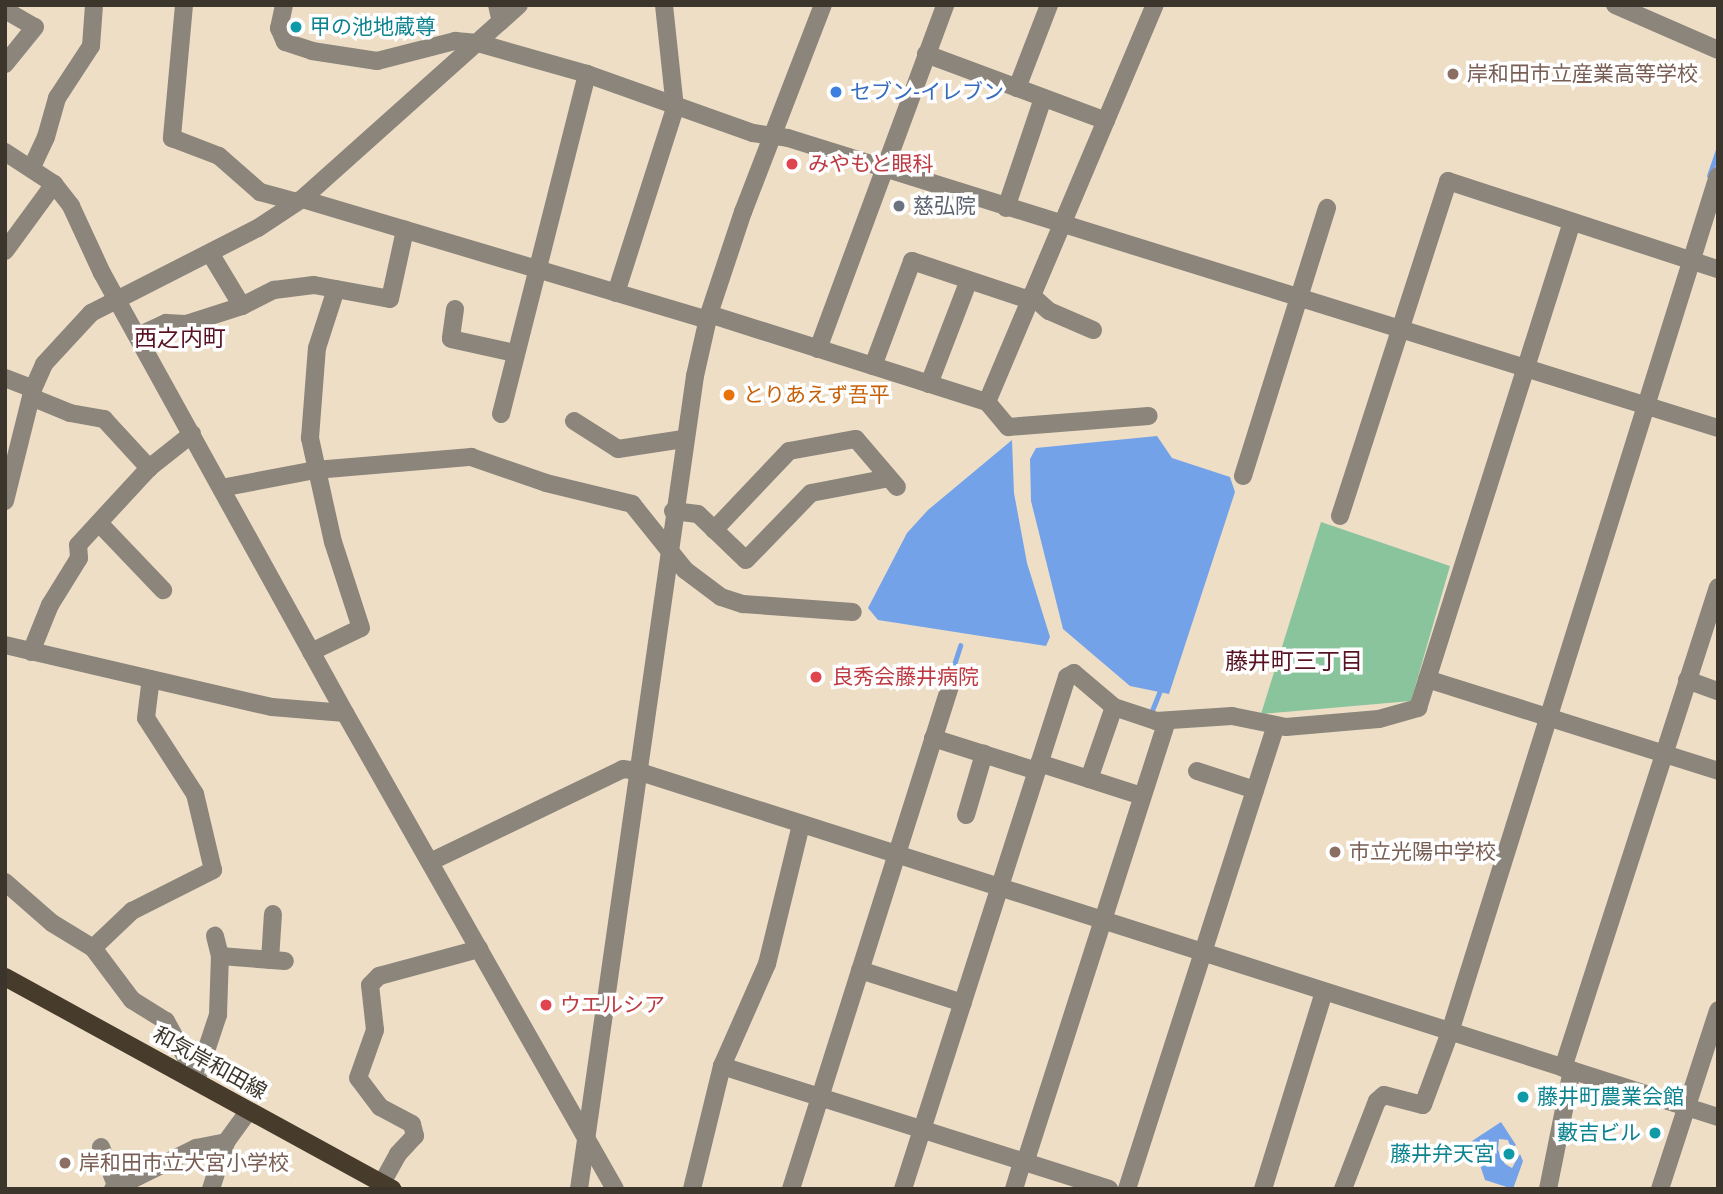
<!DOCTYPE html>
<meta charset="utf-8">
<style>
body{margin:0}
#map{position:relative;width:1723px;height:1194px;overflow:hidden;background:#eedec6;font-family:Helvetica,"Noto Sans JP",sans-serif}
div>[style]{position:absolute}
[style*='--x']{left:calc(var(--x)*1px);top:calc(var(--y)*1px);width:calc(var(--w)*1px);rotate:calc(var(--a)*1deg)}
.green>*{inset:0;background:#89c49d}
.water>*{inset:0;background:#74a2e9}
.stream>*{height:4.5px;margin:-2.25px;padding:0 2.25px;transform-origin:2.25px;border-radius:2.25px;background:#74a2e9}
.minor>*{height:18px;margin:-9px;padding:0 9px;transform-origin:9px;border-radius:9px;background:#8c857b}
.major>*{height:18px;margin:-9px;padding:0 9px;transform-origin:9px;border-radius:9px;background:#473b2b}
.dots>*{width:19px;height:19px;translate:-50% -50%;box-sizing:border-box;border:4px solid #fff;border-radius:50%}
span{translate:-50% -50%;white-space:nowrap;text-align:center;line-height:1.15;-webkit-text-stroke:7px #fff;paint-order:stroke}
.culture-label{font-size:21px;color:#0d838f}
.left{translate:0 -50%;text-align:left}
.right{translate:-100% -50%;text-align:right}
.education-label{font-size:21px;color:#785e54}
.shop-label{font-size:21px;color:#366cbe}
.health-label{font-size:21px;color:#be3a42}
.worship-label{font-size:21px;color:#5b616d}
.food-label{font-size:21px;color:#c56008}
.street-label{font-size:21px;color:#3b352b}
.neighbourhood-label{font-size:23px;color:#571223}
.frame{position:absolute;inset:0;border:7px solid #3b352b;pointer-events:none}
</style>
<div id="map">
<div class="green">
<div style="clip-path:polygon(1321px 522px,1450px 566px,1411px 701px,1261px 714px)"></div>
</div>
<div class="water">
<div style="clip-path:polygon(1157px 436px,1172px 458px,1230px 477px,1235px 492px,1169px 694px,1130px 686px,1063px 629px,1031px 501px,1030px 459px,1036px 448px)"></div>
<div style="clip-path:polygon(1012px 440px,1014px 493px,1027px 563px,1050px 637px,1046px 646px,878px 620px,868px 608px,907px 533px,928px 510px)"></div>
<div style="clip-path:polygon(1501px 1122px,1516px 1145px,1511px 1148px,1508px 1140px,1499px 1139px,1498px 1150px,1505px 1164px,1512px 1168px,1520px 1154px,1523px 1161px,1513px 1189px,1485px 1180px,1472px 1141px)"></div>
</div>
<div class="stream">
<div style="--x:1709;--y:176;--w:28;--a:-71"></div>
<div style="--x:950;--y:677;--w:33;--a:-72"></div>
<div style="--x:1151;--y:713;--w:22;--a:-68"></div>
</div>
<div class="minor">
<div style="--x:184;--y:5;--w:134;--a:95.2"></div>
<div style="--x:172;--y:138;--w:50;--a:21"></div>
<div style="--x:219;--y:156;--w:55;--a:41.3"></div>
<div style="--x:260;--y:192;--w:38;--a:15"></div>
<div style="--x:284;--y:5;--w:24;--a:102"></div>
<div style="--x:279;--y:28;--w:15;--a:67"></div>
<div style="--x:285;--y:42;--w:28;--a:18"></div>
<div style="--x:312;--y:51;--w:66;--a:8.7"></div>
<div style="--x:377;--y:61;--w:81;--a:-14.4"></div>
<div style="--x:455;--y:41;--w:23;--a:5"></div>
<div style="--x:478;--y:43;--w:113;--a:15.9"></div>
<div style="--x:587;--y:74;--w:176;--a:19.6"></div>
<div style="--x:753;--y:133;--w:35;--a:8"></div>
<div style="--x:788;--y:138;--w:974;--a:17.32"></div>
<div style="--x:497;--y:5;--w:17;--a:77"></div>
<div style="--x:1615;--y:5;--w:112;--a:23.6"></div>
<div style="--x:5;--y:10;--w:34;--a:30"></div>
<div style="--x:35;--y:27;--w:48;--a:129"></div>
<div style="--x:926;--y:54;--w:192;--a:20.4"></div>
<div style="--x:1017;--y:88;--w:89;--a:-68.9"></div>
<div style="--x:5;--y:152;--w:59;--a:33.1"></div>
<div style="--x:54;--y:184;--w:28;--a:52"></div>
<div style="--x:71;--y:206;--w:74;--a:65.2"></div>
<div style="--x:102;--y:273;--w:503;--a:61.09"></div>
<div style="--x:345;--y:713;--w:547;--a:60.44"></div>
<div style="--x:32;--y:167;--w:33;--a:-65"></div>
<div style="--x:46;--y:137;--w:41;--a:-74.2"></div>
<div style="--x:57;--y:98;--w:62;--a:-56.8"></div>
<div style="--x:91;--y:46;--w:41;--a:-85.8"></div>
<div style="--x:302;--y:199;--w:424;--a:16.6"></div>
<div style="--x:1006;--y:208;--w:116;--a:-71.4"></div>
<div style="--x:5;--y:251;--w:83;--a:-53.8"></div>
<div style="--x:210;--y:253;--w:62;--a:58.9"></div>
<div style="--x:616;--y:293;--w:194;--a:-72.3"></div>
<div style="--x:675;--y:108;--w:104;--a:-96.1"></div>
<div style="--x:1031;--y:295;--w:24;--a:42"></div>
<div style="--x:1049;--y:311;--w:48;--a:23.4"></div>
<div style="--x:455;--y:309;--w:30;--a:98"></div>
<div style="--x:451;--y:339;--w:65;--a:12.5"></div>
<div style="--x:709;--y:314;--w:292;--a:17.6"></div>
<div style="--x:987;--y:402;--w:33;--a:50"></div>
<div style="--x:1008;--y:427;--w:141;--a:-4.5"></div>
<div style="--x:138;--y:336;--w:31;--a:-25"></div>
<div style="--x:166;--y:323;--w:20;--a:3"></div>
<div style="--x:186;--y:324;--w:59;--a:-17.8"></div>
<div style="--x:242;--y:306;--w:36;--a:-27"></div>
<div style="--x:274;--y:290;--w:40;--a:-7.1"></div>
<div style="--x:314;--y:285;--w:77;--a:10.4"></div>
<div style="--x:390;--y:299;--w:71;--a:-77.7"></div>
<div style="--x:818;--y:349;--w:367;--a:-69.7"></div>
<div style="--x:873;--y:366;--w:112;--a:-69.6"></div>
<div style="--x:912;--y:261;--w:123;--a:18.4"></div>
<div style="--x:5;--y:378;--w:30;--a:21"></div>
<div style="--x:929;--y:384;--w:111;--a:-69"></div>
<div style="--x:31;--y:397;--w:42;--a:22.3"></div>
<div style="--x:70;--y:413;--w:35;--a:10"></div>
<div style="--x:104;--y:419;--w:67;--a:47.4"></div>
<div style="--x:987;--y:402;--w:431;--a:-67.1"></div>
<div style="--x:501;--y:414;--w:351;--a:-75.8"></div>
<div style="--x:574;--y:421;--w:52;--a:32.5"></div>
<div style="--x:618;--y:449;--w:66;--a:-8.7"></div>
<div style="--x:1243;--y:476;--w:281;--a:-72.6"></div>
<div style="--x:221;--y:488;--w:96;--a:-10.8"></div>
<div style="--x:315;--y:470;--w:157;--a:-4.8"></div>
<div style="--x:471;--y:457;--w:79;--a:19.1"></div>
<div style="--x:546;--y:483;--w:89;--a:13.7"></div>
<div style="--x:632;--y:504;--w:85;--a:51.2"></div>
<div style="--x:685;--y:570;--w:45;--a:36.9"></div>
<div style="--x:721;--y:597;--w:23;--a:18"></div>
<div style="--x:743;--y:604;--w:110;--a:4.2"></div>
<div style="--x:5;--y:501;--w:115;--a:-76"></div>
<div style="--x:33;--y:389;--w:27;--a:-66"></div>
<div style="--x:44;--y:364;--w:69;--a:-47.3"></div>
<div style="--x:91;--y:313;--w:187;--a:-27"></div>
<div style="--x:258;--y:228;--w:53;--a:-33.4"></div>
<div style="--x:302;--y:199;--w:291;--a:-41.8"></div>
<div style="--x:673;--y:511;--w:25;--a:7"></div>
<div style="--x:698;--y:514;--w:66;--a:43.8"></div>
<div style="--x:746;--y:560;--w:93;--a:-45.9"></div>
<div style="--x:811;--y:493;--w:79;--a:-10.9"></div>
<div style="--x:1340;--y:516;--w:352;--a:-72.1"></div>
<div style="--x:1448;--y:181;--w:284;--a:18.1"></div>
<div style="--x:99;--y:523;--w:93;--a:46.3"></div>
<div style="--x:714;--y:530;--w:109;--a:-46.5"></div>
<div style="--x:789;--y:451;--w:68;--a:-10.2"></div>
<div style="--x:856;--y:439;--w:63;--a:49.5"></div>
<div style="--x:5;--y:645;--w:274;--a:13.1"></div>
<div style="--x:272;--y:707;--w:73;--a:4.7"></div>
<div style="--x:31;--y:652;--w:51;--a:-68"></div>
<div style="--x:50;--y:605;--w:55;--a:-58.3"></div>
<div style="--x:79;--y:558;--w:13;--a:-94"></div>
<div style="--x:78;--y:545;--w:105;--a:-47.3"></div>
<div style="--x:149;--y:468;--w:55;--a:-38.3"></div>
<div style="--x:311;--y:652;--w:55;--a:-25.6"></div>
<div style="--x:361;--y:628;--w:90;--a:-108"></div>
<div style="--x:333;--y:542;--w:107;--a:-102.5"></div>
<div style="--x:310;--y:438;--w:90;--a:-85.6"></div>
<div style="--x:317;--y:348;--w:62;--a:-72.1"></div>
<div style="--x:1427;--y:679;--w:305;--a:17.5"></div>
<div style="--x:1687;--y:680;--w:33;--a:20"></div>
<div style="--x:933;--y:738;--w:109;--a:17.6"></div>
<div style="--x:1039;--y:763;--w:108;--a:17.8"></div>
<div style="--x:1197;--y:771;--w:61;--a:18.1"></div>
<div style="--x:1089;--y:779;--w:76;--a:-70.9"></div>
<div style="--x:966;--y:815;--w:64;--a:-73.6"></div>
<div style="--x:430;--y:862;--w:214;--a:-25.7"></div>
<div style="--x:623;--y:769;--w:14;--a:8"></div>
<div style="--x:637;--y:771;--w:1135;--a:17.75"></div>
<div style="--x:5;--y:882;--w:62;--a:41.1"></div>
<div style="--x:52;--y:923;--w:48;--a:31.4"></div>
<div style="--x:93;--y:948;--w:65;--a:53.1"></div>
<div style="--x:132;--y:1000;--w:40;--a:32"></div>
<div style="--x:166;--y:1021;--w:65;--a:61.5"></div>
<div style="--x:93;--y:948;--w:54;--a:-43.5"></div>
<div style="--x:132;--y:911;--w:91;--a:-26.8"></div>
<div style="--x:213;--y:870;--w:78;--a:-103.3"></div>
<div style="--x:195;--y:794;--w:90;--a:-122.8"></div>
<div style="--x:146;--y:718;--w:39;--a:-83"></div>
<div style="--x:220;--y:956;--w:65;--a:4.4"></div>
<div style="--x:270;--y:960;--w:46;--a:-86.3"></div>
<div style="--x:860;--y:970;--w:108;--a:17.8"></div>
<div style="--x:722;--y:1066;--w:406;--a:17.6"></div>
<div style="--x:1563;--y:1068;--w:505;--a:-72.14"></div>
<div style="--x:196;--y:1081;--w:70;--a:-71.6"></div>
<div style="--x:218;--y:1015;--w:59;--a:-88.1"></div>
<div style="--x:220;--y:956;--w:21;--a:-104"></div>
<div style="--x:101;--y:1147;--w:41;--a:68.5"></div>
<div style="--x:1025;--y:1163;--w:463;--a:-72.2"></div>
<div style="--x:382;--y:1183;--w:33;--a:-61"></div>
<div style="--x:398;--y:1154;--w:25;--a:-47"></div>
<div style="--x:415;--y:1136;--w:12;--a:-104"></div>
<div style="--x:412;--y:1124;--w:36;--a:-152"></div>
<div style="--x:380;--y:1107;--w:36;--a:-127"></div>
<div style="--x:358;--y:1078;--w:51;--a:-70.5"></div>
<div style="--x:375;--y:1030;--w:45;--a:-96.3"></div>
<div style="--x:370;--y:985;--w:13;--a:-45"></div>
<div style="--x:379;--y:976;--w:104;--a:-15.1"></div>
<div style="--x:113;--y:1189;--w:93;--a:-26.3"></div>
<div style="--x:196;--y:1148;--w:31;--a:-11"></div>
<div style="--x:211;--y:1189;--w:49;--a:-72.3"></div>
<div style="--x:226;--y:1142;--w:39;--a:-54"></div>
<div style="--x:579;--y:1189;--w:821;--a:-81.88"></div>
<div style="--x:695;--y:376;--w:64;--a:-77.3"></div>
<div style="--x:709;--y:314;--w:108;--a:-71.6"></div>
<div style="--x:743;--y:212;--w:222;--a:-68.9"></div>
<div style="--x:692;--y:1189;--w:127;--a:-76.3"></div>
<div style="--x:722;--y:1066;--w:111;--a:-66.2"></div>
<div style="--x:767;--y:964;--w:144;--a:-76.3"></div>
<div style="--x:791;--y:1189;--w:531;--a:-72.45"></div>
<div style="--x:903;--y:1189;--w:538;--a:-72.24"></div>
<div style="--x:1067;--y:677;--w:8;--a:-30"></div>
<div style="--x:1074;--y:673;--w:52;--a:40.4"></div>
<div style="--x:1114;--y:707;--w:44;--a:18.4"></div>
<div style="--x:1156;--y:721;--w:76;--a:-3.8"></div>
<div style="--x:1232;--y:716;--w:55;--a:11.5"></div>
<div style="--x:1286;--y:727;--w:93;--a:-4.9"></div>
<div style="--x:1379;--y:719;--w:41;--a:-15.8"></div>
<div style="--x:1418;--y:708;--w:510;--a:-72.42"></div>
<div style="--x:1014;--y:1189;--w:28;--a:-73"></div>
<div style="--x:1127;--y:1189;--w:486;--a:-72.2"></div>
<div style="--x:1263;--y:1189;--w:206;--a:-72.8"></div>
<div style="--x:1343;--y:1189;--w:94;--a:-68.9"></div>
<div style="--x:1377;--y:1101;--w:9;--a:-41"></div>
<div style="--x:1384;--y:1095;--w:40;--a:14.4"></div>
<div style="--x:1423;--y:1105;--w:78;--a:-69.7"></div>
<div style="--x:1450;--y:1032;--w:897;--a:-72.62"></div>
<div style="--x:1548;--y:1189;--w:121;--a:-78.6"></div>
<div style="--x:1660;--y:1189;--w:188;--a:-72"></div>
</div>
<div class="major">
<div style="--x:5;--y:977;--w:442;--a:28.7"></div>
</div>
<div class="dots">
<div style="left:296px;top:27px;background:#0f9aa8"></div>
<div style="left:1453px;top:74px;background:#8d6e63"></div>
<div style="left:836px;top:92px;background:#3f7fe0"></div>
<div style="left:792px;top:164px;background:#e0444e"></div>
<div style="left:899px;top:206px;background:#6b7280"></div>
<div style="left:729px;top:395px;background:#e8710a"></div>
<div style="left:816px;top:677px;background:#e0444e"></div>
<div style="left:1335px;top:852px;background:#8d6e63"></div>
<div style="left:546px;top:1005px;background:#e0444e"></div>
<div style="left:1523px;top:1097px;background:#0f9aa8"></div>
<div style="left:1655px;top:1133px;background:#0f9aa8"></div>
<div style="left:1509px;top:1154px;background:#0f9aa8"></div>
<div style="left:65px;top:1163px;background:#8d6e63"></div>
</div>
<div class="culture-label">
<span class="left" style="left:310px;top:27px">甲の池地蔵尊</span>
<span class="left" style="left:1537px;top:1097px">藤井町農業会館</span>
<span class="right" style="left:1641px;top:1133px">藪吉ビル</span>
<span class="right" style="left:1495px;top:1154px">藤井弁天宮</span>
</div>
<div class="education-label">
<span class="left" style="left:1467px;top:74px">岸和田市立産業高等学校</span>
<span class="left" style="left:1349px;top:852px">市立光陽中学校</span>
<span class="left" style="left:79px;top:1163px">岸和田市立大宮小学校</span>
</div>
<div class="shop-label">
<span class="left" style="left:850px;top:92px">セブン-イレブン</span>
</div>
<div class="health-label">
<span class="left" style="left:808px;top:164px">みやもと眼科</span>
<span class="left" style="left:832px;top:677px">良秀会藤井病院</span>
<span class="left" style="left:560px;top:1005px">ウエルシア</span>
</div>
<div class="worship-label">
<span class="left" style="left:913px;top:206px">慈弘院</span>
</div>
<div class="food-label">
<span class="left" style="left:743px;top:395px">とりあえず吾平</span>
</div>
<div class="street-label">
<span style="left:210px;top:1063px;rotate:29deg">和気岸和田線</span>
</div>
<div class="neighbourhood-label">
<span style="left:180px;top:338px">西之内町</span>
<span style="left:1294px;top:661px">藤井町三丁目</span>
</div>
<div class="frame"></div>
</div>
